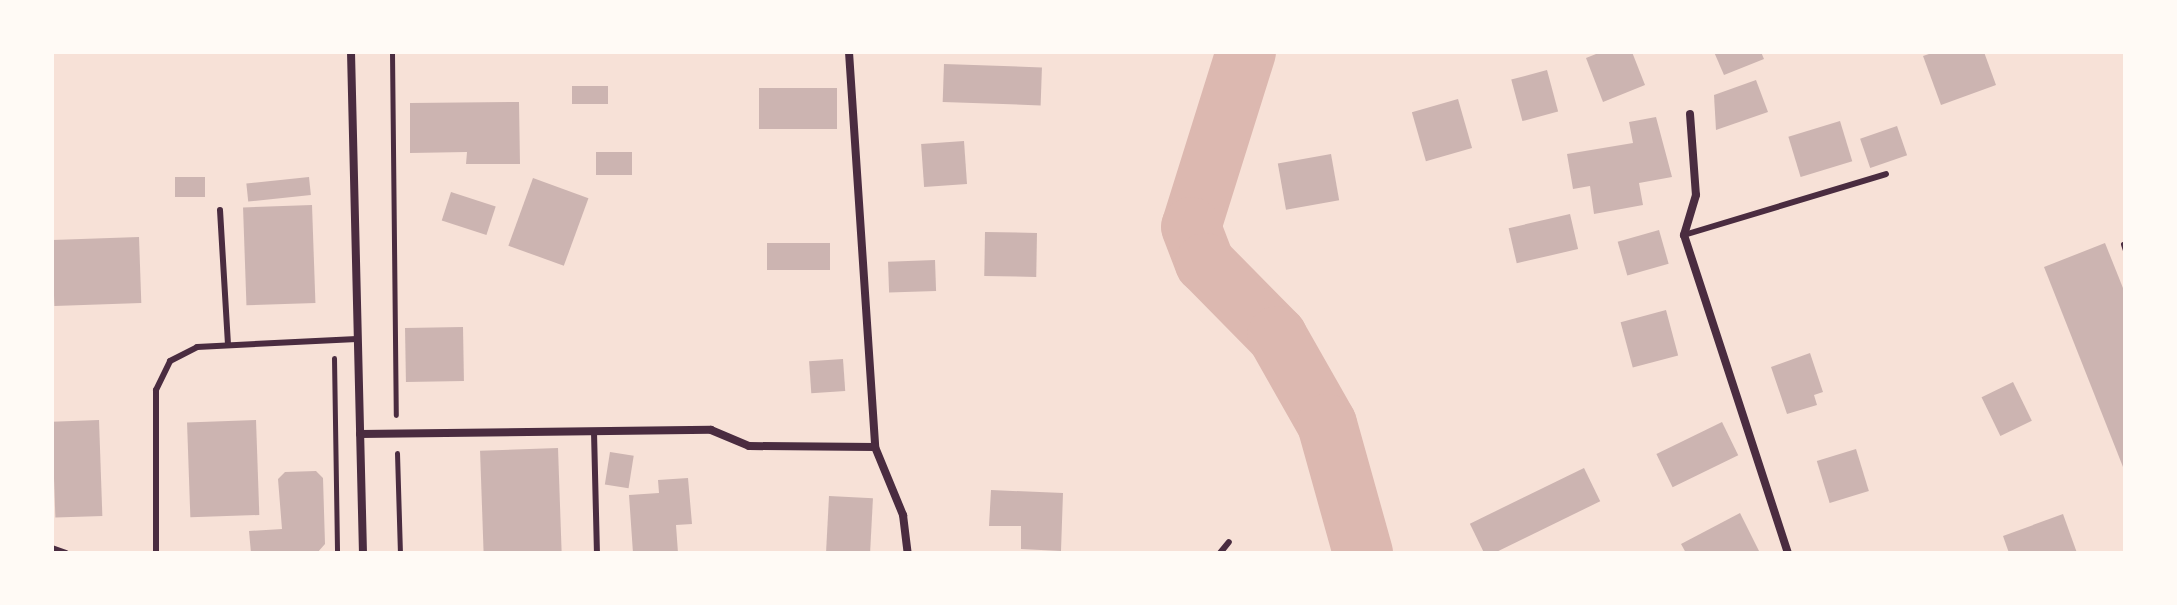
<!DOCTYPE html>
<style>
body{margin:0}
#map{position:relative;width:2177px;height:605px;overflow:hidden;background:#f7e1d7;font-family:"Sofia Sans Condensed",sans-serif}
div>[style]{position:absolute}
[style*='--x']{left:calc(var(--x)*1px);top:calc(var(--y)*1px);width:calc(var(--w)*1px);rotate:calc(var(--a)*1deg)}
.river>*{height:60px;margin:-30px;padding:0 30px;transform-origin:30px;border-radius:30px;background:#dcb8b0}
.building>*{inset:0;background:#ccb4b1;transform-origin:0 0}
.path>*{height:5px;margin:-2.5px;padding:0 2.5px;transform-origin:2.5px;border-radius:2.5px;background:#4a2c40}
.service>*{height:6px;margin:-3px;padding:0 3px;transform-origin:3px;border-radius:3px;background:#4a2c40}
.minor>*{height:8px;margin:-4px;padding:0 4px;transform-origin:4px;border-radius:4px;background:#4a2c40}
span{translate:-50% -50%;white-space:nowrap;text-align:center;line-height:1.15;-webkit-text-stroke:6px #fffaf5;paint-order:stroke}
.frame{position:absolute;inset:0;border:54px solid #fffaf5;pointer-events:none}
</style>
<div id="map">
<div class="river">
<div style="--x:1246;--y:52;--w:183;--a:107.4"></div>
<div style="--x:1191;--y:227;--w:39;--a:69"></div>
<div style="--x:1205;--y:263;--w:103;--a:45.4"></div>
<div style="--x:1277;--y:336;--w:101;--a:60.4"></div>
<div style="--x:1327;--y:424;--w:134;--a:74.4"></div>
</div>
<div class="building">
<div style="clip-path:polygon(1601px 52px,1632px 52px,1645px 85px,1603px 102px,1586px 58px)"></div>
<div style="clip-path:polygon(1714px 52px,1761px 52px,1764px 59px,1724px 75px)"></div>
<div style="clip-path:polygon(1935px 52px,1984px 52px,1996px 85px,1941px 105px,1923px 56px)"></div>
<div style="left:944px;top:64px;width:98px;height:38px;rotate:2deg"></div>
<div style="left:1547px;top:70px;width:43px;height:37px;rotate:75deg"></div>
<div style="clip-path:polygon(1756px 80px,1768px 112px,1716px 130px,1714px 95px)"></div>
<div style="left:572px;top:86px;width:36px;height:18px"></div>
<div style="left:837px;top:88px;width:41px;height:78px;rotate:90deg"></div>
<div style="left:1458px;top:99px;width:51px;height:48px;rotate:74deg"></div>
<div style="clip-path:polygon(519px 102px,520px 164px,466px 164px,467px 152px,410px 153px,410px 103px)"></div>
<div style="clip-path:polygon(1656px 117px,1672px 177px,1639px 183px,1643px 205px,1594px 214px,1590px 186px,1573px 189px,1567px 154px,1633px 143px,1629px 122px)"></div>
<div style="left:1840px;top:121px;width:42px;height:54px;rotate:73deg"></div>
<div style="left:1897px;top:126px;width:31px;height:39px;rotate:71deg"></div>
<div style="left:964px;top:141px;width:43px;height:43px;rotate:86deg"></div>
<div style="left:596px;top:152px;width:36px;height:23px"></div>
<div style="left:1331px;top:154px;width:47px;height:54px;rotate:80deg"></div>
<div style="left:175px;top:177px;width:30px;height:20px"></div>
<div style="left:309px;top:177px;width:18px;height:63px;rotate:84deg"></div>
<div style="left:533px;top:178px;width:59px;height:72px;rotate:20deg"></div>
<div style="left:451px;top:192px;width:47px;height:30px;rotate:18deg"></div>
<div style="left:312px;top:205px;width:98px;height:69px;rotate:88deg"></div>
<div style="left:1570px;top:214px;width:36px;height:63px;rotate:77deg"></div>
<div style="left:1659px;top:230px;width:35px;height:43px;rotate:74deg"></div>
<div style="left:985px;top:232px;width:52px;height:44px;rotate:1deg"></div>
<div style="left:139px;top:237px;width:66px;height:87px;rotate:88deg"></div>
<div style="left:830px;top:243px;width:27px;height:63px;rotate:90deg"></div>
<div style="clip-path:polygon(2105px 243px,2125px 293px,2125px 472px,2044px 267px)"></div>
<div style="left:935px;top:260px;width:31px;height:47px;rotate:88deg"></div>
<div style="left:1666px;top:310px;width:47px;height:47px;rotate:75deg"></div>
<div style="left:463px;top:327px;width:54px;height:58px;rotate:89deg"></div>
<div style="clip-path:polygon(1810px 353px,1823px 392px,1814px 395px,1817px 405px,1787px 414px,1771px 367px)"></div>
<div style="left:843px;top:359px;width:32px;height:34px;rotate:86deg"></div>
<div style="left:2013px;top:382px;width:43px;height:35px;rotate:64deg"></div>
<div style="left:99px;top:420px;width:96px;height:47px;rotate:88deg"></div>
<div style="left:256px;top:420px;width:95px;height:69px;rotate:88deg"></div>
<div style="left:1722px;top:422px;width:37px;height:73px;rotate:64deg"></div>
<div style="left:558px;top:448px;width:105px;height:78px;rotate:88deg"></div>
<div style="left:1856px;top:449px;width:44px;height:41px;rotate:73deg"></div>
<div style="left:610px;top:452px;width:24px;height:33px;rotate:9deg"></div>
<div style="left:1584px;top:468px;width:37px;height:127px;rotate:64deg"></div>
<div style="clip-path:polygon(316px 471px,323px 478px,325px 544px,317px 553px,251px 553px,249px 531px,282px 529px,278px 479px,285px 472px)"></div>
<div style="clip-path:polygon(688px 478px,692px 524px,676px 525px,678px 553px,633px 553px,629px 495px,659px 493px,658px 480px)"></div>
<div style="clip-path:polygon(991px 490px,1063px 493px,1061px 551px,1021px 549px,1021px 526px,989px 526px)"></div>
<div style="left:829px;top:496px;width:44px;height:57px;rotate:3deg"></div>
<div style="clip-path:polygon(1740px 513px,1760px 553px,1686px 553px,1681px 544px)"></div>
<div style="clip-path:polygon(2063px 514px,2077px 553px,2009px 553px,2003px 536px)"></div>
</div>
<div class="path">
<div style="--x:392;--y:52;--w:363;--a:89.4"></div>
<div style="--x:2123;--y:244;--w:6;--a:72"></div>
<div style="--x:334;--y:358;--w:195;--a:89.1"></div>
<div style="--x:397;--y:453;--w:100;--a:88.3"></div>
</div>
<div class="service">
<div style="--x:220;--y:210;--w:134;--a:86.6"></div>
<div style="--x:1684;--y:235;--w:211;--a:-16.8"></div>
<div style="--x:594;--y:432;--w:121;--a:88.6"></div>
<div style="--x:52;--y:548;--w:15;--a:20"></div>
<div style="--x:156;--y:553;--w:163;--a:-90"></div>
<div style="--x:156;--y:390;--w:32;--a:-64"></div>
<div style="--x:170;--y:361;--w:30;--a:-27"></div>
<div style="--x:197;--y:347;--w:160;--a:-2.9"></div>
<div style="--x:1220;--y:553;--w:14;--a:-51"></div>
</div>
<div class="minor">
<div style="--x:351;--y:52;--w:501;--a:88.63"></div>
<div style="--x:849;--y:52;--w:396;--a:86.2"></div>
<div style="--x:875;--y:447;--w:74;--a:67.6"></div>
<div style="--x:903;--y:515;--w:38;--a:83"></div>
<div style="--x:1690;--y:114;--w:81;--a:85.8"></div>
<div style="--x:1696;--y:195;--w:42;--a:106.7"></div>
<div style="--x:1684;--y:235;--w:335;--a:71.9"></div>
<div style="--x:360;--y:434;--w:351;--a:-0.7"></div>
<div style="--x:711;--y:430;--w:41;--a:22.8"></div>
<div style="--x:749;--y:446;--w:126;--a:0.5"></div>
</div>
<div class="frame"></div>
</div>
